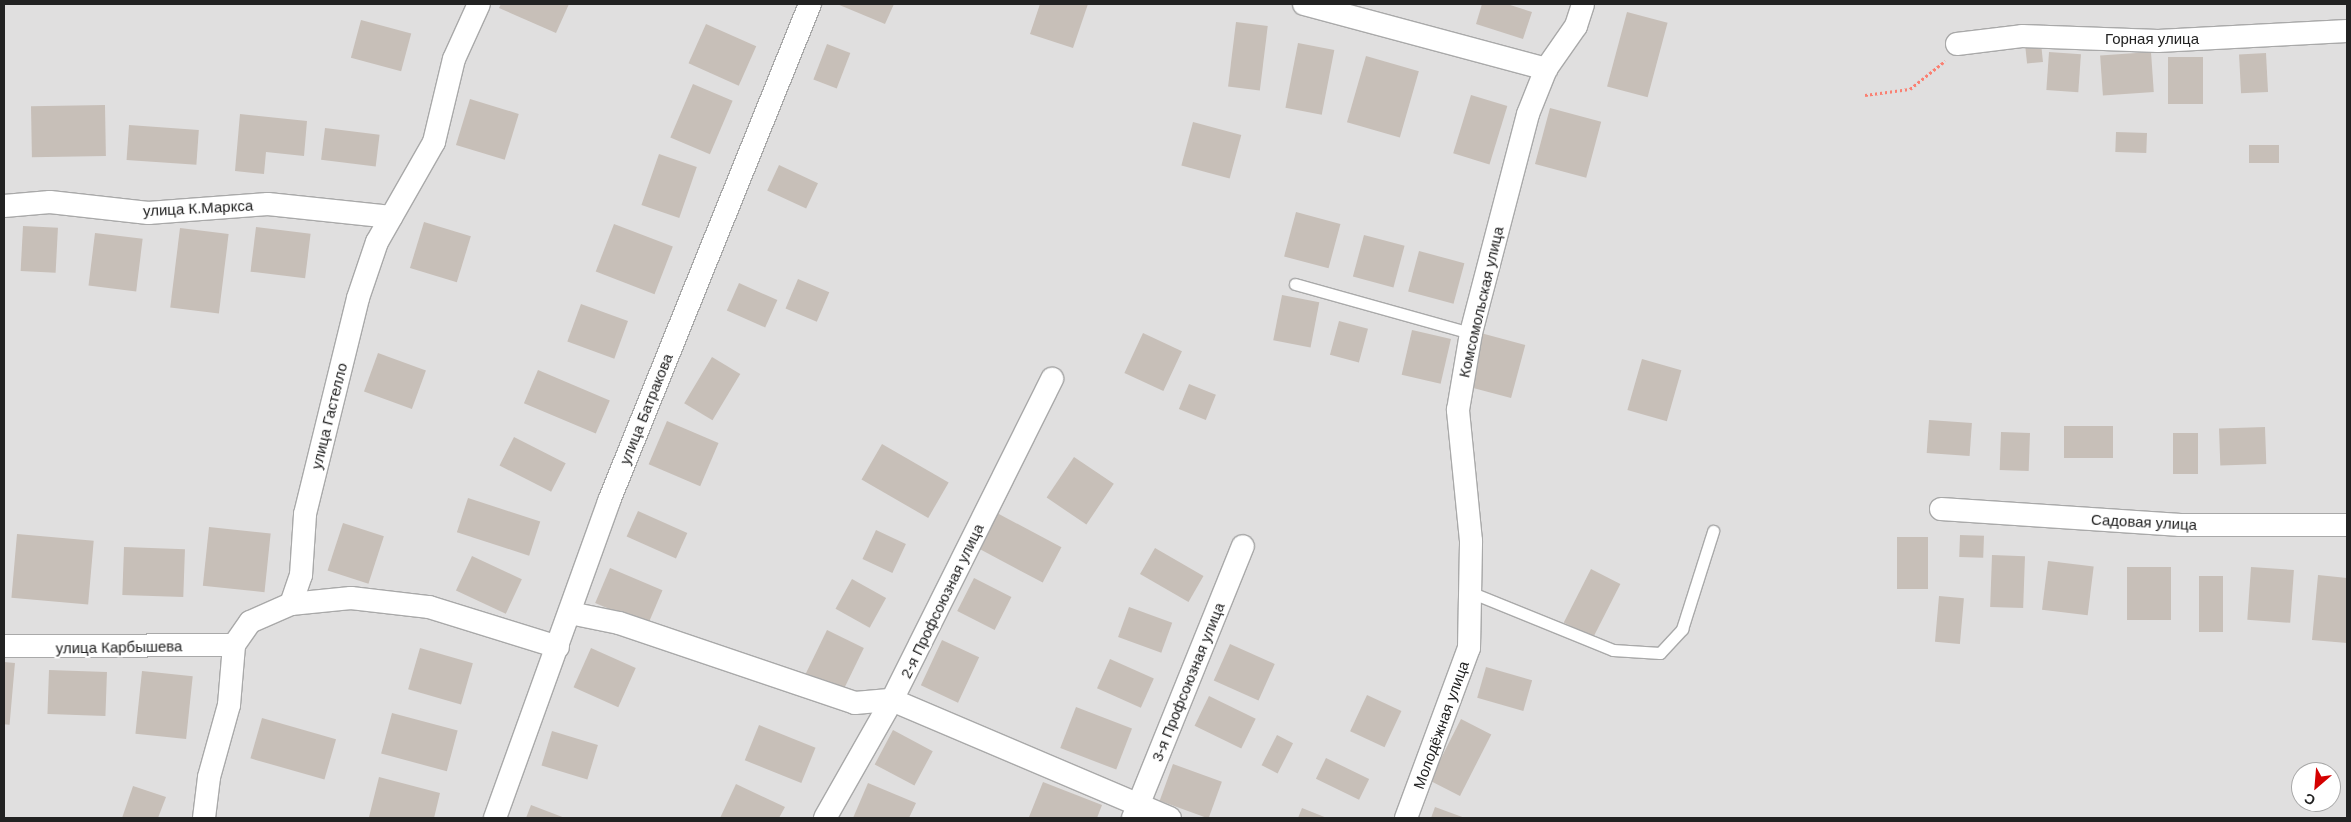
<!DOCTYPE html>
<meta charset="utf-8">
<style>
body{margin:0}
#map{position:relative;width:2351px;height:822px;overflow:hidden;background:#f2efe9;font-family:Helvetica,sans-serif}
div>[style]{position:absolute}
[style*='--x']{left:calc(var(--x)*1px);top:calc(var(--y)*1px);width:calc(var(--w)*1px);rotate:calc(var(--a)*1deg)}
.residential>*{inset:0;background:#e0dfdf}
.building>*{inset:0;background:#c7bfb8;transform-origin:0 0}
.path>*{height:3px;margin-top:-1.5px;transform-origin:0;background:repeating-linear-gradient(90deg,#fa8072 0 2.5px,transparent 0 5px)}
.roads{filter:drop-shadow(1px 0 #a9a9a9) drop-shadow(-1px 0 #a9a9a9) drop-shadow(0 1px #a9a9a9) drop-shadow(0 -1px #a9a9a9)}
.lane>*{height:11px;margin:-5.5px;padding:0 5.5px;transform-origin:5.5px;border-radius:5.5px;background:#fff}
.street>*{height:22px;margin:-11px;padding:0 11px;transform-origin:11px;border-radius:11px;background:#fff}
span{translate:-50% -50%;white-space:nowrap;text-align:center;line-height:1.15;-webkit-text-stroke:4px #fff;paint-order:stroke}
.street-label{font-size:15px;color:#222}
.frame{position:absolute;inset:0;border:5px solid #222;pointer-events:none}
.north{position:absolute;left:2291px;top:762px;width:50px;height:50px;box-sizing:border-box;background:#fff;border:1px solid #a7a7a7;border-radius:50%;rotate:207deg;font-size:14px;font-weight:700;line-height:20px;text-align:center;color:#222}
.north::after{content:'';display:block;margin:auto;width:18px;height:22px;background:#d40000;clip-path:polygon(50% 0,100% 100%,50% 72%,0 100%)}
</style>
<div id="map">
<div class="residential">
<div style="clip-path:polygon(evenodd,4px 4px,2347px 4px,2347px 818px,4px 818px,4px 4px,2301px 772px,2331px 772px,2331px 802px,2301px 802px,2301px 772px)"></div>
</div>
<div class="building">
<div style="clip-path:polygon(501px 4px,569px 4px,556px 33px,499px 8px)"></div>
<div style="clip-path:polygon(837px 4px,894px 4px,885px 24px)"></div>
<div style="clip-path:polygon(1040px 4px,1088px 4px,1073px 48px,1030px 34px)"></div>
<div style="clip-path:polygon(1482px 4px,1507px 4px,1532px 12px,1523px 39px,1476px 24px)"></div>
<div style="left:1627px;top:12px;width:42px;height:77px;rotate:15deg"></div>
<div style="left:361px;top:20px;width:52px;height:39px;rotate:15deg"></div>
<div style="left:1236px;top:22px;width:32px;height:65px;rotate:7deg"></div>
<div style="left:706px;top:24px;width:55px;height:43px;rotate:24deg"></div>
<div style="left:1298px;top:43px;width:37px;height:66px;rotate:11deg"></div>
<div style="left:2041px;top:43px;width:19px;height:16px;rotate:84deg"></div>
<div style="left:827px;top:44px;width:25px;height:38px;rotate:21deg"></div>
<div style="left:2049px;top:52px;width:32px;height:38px;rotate:4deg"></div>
<div style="left:2151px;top:52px;width:40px;height:51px;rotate:86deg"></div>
<div style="left:2266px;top:53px;width:39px;height:27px;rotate:87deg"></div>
<div style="left:1366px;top:56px;width:55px;height:69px;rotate:16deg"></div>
<div style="left:2168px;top:57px;width:35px;height:47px"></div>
<div style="left:693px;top:84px;width:43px;height:58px;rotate:23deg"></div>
<div style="left:1471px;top:95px;width:38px;height:61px;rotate:17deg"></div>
<div style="left:470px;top:99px;width:51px;height:48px;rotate:17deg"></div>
<div style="left:105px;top:105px;width:51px;height:74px;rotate:89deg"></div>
<div style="left:1550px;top:108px;width:53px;height:58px;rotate:15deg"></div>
<div style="clip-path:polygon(240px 114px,307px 121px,304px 156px,266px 152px,264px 174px,235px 171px)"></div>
<div style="left:1193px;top:122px;width:50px;height:45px;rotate:15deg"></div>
<div style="left:129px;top:125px;width:70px;height:35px;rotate:4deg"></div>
<div style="left:325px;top:128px;width:55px;height:32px;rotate:7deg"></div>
<div style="left:2116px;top:132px;width:31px;height:20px;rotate:2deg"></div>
<div style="left:2249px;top:145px;width:30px;height:18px"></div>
<div style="left:659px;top:154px;width:40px;height:54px;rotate:19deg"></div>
<div style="left:779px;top:165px;width:43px;height:28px;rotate:25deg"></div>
<div style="left:1296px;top:212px;width:46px;height:46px;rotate:15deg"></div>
<div style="left:424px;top:222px;width:49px;height:48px;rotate:17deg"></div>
<div style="left:614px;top:224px;width:63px;height:51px;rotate:21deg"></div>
<div style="left:23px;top:226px;width:35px;height:45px;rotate:3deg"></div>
<div style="left:256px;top:227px;width:55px;height:45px;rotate:7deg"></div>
<div style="left:180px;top:228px;width:49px;height:80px;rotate:7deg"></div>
<div style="left:95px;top:233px;width:48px;height:53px;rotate:7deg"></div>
<div style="left:1364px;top:235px;width:42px;height:43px;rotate:15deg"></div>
<div style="left:1419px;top:251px;width:47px;height:42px;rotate:15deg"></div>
<div style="left:798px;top:279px;width:34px;height:32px;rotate:23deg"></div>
<div style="left:739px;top:283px;width:42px;height:30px;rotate:24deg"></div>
<div style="left:1282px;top:295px;width:38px;height:46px;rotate:11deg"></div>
<div style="left:581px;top:304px;width:50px;height:40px;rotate:20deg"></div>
<div style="left:1339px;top:321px;width:30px;height:35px;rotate:15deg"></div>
<div style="left:1412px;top:330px;width:40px;height:46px;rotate:13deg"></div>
<div style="left:1477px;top:332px;width:50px;height:55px;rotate:15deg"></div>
<div style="left:1143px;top:333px;width:43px;height:44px;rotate:25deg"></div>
<div style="left:378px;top:353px;width:51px;height:41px;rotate:20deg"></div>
<div style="left:712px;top:357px;width:33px;height:54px;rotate:31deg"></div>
<div style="left:1642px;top:359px;width:41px;height:53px;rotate:16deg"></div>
<div style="left:538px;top:370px;width:78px;height:36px;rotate:23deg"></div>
<div style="left:1189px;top:384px;width:29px;height:27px;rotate:22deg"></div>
<div style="left:1929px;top:420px;width:43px;height:33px;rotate:4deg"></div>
<div style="left:667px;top:421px;width:56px;height:47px;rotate:23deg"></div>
<div style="left:2064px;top:426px;width:49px;height:32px"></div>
<div style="left:2265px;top:427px;width:37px;height:46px;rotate:88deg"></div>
<div style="left:2001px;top:432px;width:29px;height:38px;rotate:2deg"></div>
<div style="left:2173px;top:433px;width:25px;height:41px"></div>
<div style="left:514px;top:437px;width:58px;height:32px;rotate:27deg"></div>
<div style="left:882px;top:444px;width:77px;height:41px;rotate:30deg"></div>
<div style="left:1074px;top:457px;width:48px;height:49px;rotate:34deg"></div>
<div style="left:468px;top:498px;width:76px;height:36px;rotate:18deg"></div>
<div style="left:638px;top:511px;width:54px;height:28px;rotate:24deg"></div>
<div style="left:997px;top:513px;width:73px;height:40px;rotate:28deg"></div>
<div style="left:343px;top:523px;width:43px;height:50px;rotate:18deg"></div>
<div style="left:209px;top:527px;width:62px;height:59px;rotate:6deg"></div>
<div style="left:876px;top:530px;width:33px;height:32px;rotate:25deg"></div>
<div style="left:17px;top:534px;width:77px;height:64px;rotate:5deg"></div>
<div style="left:1960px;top:535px;width:24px;height:22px;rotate:2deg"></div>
<div style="left:1897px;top:537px;width:31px;height:52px"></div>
<div style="left:124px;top:547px;width:61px;height:48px;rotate:2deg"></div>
<div style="left:1155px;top:548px;width:56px;height:30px;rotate:30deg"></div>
<div style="left:1992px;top:555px;width:33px;height:52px;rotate:2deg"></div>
<div style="left:472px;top:556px;width:55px;height:38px;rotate:25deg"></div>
<div style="left:2048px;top:561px;width:46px;height:49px;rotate:7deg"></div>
<div style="left:2127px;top:567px;width:44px;height:53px"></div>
<div style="left:2251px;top:567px;width:43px;height:53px;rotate:4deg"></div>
<div style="left:610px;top:568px;width:57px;height:38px;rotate:23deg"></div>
<div style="left:1591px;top:569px;width:33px;height:60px;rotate:27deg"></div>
<div style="clip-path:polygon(2318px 575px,2347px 578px,2347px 643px,2312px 640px)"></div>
<div style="left:2199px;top:576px;width:24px;height:56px"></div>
<div style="left:974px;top:578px;width:42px;height:37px;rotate:27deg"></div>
<div style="left:852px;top:579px;width:39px;height:34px;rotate:29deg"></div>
<div style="left:1939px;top:596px;width:25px;height:46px;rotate:5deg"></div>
<div style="left:1129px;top:607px;width:46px;height:32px;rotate:20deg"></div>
<div style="left:827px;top:630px;width:41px;height:50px;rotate:26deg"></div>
<div style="left:942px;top:640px;width:41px;height:50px;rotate:25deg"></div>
<div style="left:1230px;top:644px;width:49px;height:40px;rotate:24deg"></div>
<div style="left:420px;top:648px;width:55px;height:43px;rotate:16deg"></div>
<div style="left:591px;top:648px;width:49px;height:43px;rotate:24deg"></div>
<div style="left:1110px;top:659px;width:48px;height:32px;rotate:24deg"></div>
<div style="left:4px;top:662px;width:11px;height:62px;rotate:5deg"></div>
<div style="left:1486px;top:667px;width:48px;height:32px;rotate:16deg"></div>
<div style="left:49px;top:670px;width:58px;height:44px;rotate:2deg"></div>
<div style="left:142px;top:671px;width:51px;height:63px;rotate:6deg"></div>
<div style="left:1367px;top:695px;width:38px;height:40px;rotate:25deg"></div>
<div style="left:1209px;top:696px;width:52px;height:33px;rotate:26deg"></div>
<div style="left:1076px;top:707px;width:60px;height:44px;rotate:21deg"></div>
<div style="left:392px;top:713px;width:68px;height:42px;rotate:15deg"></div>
<div style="left:262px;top:718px;width:77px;height:42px;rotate:16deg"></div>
<div style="left:1461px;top:719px;width:34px;height:69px;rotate:27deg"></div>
<div style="left:759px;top:725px;width:61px;height:38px;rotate:22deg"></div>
<div style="left:893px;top:730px;width:45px;height:39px;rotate:28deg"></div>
<div style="left:552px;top:731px;width:48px;height:36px;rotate:17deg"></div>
<div style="left:1277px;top:735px;width:18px;height:34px;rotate:27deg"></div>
<div style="left:1326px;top:758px;width:48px;height:23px;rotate:26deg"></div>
<div style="left:1173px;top:764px;width:52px;height:39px;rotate:20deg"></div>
<div style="clip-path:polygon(379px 777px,440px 793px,434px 818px,369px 817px)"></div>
<div style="clip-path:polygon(1043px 782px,1102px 805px,1097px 818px,1029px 817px)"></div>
<div style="clip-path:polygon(868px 783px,916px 803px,909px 818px,853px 818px)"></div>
<div style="clip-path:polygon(736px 784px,785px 807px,779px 818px,720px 818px)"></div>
<div style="clip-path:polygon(133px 786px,166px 797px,158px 818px,122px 818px)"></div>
<div style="clip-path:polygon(531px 805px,565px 818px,526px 818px)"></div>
<div style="clip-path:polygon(1435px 807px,1465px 818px,1431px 818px)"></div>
<div style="clip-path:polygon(1302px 808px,1327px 818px,1298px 818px)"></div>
</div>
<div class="path">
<div style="--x:1865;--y:95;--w:45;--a:-7.6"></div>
<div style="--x:1910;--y:89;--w:45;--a:-38.7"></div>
</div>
<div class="roads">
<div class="lane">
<div style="--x:1295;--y:284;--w:183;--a:15.6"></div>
<div style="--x:1470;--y:592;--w:154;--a:22.1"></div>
<div style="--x:1613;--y:650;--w:47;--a:3.7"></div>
<div style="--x:1660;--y:653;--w:33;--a:-47"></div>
<div style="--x:1682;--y:629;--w:103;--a:-72.4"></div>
</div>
<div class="street">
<div style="--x:1304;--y:4;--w:251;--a:15"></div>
<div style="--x:1957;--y:44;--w:65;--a:-7"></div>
<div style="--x:2022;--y:36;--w:136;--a:2.1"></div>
<div style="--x:2158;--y:41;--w:189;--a:-3"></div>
<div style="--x:4;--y:206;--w:46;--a:-5"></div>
<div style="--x:50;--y:202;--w:99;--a:6.4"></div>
<div style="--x:148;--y:213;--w:120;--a:-4.3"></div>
<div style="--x:268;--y:204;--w:124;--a:6"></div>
<div style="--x:1941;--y:509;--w:240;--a:3.8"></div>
<div style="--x:2180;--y:525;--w:167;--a:0"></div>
<div style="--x:291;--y:604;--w:60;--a:-5.7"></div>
<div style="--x:351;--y:598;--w:79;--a:6.6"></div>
<div style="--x:429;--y:607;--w:135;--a:17.2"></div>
<div style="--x:570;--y:613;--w:50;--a:11.5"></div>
<div style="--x:619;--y:623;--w:249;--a:18.7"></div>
<div style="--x:855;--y:703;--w:37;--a:-5"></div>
<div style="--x:892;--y:700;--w:302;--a:23"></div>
<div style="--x:4;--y:646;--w:230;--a:-0.2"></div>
<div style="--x:204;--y:818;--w:41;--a:-83"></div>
<div style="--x:209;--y:777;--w:75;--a:-74.5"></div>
<div style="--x:229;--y:705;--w:60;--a:-85.2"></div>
<div style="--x:234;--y:645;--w:28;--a:-55"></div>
<div style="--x:250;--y:622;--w:45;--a:-23.7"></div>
<div style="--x:291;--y:604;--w:31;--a:-71"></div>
<div style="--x:301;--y:575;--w:61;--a:-86.2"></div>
<div style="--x:305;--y:514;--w:222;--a:-76.2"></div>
<div style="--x:358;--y:298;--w:59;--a:-71.3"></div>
<div style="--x:377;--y:242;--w:115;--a:-60.3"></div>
<div style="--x:434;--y:142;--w:85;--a:-76.5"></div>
<div style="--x:454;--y:59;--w:60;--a:-65.6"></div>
<div style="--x:495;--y:818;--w:337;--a:-70.2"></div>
<div style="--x:609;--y:501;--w:536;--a:-67.98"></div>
<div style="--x:825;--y:818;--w:136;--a:-60.4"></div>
<div style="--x:892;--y:700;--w:359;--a:-63.5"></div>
<div style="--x:1133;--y:818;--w:293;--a:-68"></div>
<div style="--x:1406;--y:818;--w:181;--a:-69.7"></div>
<div style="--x:1469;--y:648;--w:107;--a:-88.9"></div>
<div style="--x:1471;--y:541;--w:132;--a:-95.7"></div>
<div style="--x:1458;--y:410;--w:78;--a:-80.4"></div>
<div style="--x:1471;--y:333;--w:226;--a:-75.4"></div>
<div style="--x:1528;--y:114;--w:48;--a:-68.2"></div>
<div style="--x:1546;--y:69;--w:52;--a:-55.1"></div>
<div style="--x:1576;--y:26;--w:23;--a:-72"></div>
</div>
</div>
<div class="street-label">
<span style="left:2152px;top:39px">Горная улица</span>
<span style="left:198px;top:208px;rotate:-3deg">улица К.Маркса</span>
<span style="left:1481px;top:302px;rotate:-77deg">Комсомольская улица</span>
<span style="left:646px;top:409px;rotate:-68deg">улица Батракова</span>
<span style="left:329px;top:416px;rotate:-76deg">улица Гастелло</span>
<span style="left:2144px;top:522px;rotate:3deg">Садовая улица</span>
<span style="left:942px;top:601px;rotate:-64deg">2-я Профсоюзная улица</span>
<span style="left:119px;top:647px;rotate:-1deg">улица Карбышева</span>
<span style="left:1188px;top:682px;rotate:-68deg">3-я Профсоюзная улица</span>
<span style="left:1441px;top:725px;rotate:-70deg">Молодёжная улица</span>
</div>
<div class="frame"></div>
<div class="north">С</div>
</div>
